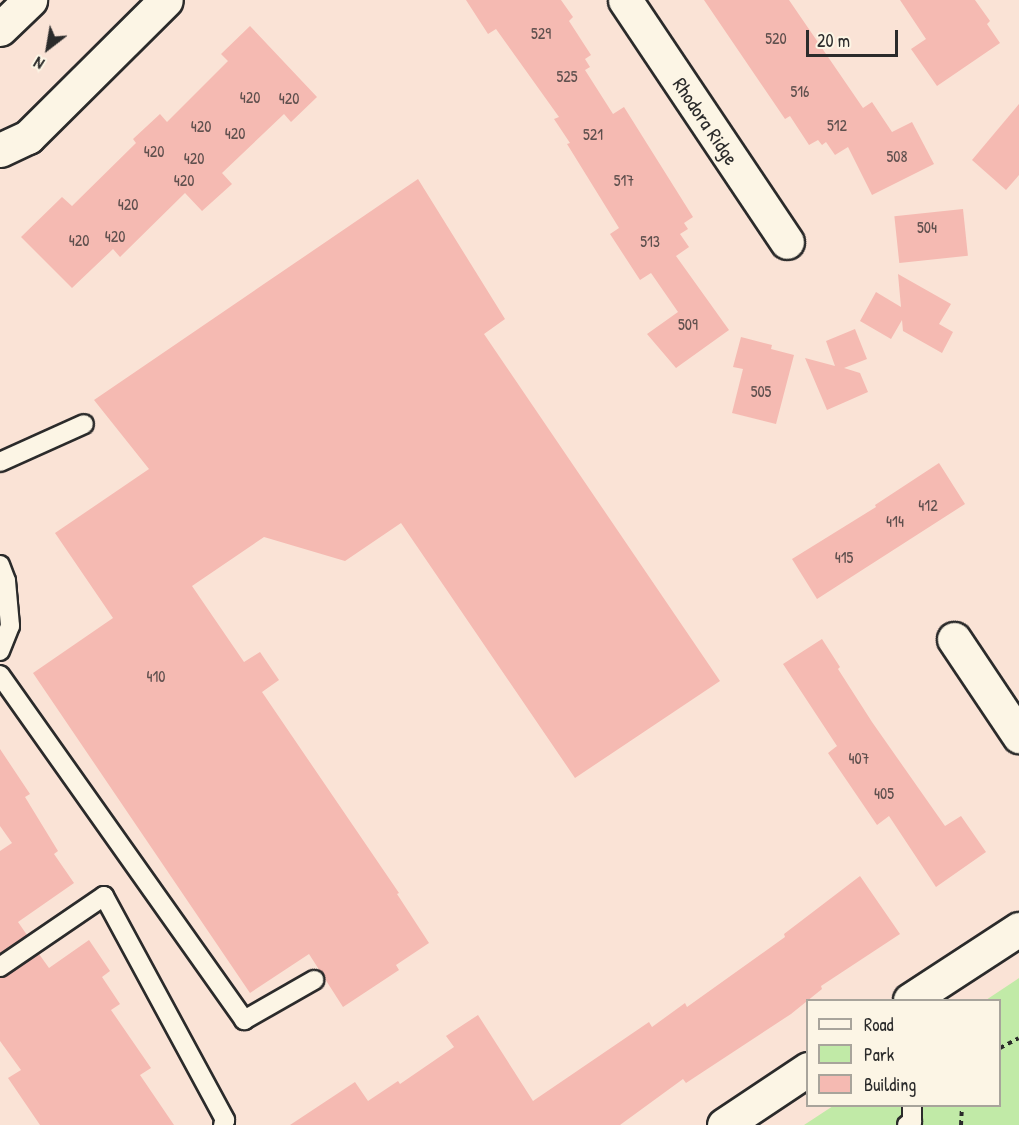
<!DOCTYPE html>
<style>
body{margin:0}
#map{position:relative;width:1019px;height:1125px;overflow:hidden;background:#fae3d6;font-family:"Patrick Hand",sans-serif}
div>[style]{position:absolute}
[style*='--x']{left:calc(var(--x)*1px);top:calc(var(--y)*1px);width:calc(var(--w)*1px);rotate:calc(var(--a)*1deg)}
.green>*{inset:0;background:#c1eaa7}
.building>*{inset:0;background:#f5bab2;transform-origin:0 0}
.path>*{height:4px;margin-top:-2px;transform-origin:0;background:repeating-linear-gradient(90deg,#2b2b2b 0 4.5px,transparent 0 9px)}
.roads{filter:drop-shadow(2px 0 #2b2b2b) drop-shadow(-2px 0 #2b2b2b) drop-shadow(0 2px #2b2b2b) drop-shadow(0 -2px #2b2b2b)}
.lane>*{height:18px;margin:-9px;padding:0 9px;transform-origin:9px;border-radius:9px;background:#fcf5e5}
.street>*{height:33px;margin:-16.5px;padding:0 16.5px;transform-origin:16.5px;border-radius:16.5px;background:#fcf5e5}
span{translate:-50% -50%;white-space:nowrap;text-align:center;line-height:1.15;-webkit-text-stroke:4.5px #fcf5e5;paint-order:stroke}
.number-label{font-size:16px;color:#5e4f4d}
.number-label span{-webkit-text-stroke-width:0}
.street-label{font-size:20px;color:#2b2b2b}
.legend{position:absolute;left:806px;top:999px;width:195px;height:108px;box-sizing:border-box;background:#fcf5e5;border:2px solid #a8a49b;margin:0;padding:8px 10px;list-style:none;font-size:18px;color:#2b2b2b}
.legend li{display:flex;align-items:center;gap:12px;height:30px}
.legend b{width:30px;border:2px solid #a8a49b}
.north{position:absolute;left:18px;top:18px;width:60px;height:60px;-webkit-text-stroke:4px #fcf5e5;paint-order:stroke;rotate:211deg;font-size:16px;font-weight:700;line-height:24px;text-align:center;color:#2b2b2b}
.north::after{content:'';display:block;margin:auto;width:21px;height:27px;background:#2b2b2b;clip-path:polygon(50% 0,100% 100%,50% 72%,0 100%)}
.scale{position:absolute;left:806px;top:30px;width:92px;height:27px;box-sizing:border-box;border:3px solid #2b2b2b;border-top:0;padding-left:8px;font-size:18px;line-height:21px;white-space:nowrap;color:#2b2b2b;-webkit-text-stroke:4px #fcf5e5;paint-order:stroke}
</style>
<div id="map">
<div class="green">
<div style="clip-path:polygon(1019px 978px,1019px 1125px,804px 1125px,833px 1106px,1000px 1106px,1000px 1000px,986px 1000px)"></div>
</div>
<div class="building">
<div style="clip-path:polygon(466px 0,561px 0,573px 17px,569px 21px,591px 55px,585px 59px,590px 67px,585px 70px,613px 114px,624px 107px,693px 217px,684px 223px,688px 229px,680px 234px,689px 247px,676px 256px,729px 330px,676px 368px,647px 334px,678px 312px,651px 273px,640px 280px,610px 234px,619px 228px,567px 144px,570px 143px,554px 119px,559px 117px,496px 29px,488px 34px)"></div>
<div style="clip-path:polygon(704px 0,789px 0,863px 108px,872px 102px,892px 132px,912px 122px,934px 164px,872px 195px,848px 147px,835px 155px,826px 142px,822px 145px,818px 140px,809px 145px,790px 116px,785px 119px)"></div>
<div style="clip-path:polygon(900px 0,975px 0,990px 21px,987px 24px,1000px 43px,937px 86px,911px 49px,926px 39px)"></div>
<div style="clip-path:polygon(250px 26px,317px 97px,291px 122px,284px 114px,222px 173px,232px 184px,202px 211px,185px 193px,120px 257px,113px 249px,72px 288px,21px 237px,62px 197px,72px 206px,136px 143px,133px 139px,160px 114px,167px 122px,228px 61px,221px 54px)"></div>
<div style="clip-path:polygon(1019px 104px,1019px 175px,1006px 190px,972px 160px)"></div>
<div style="clip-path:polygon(418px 179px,505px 319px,484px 334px,720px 681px,575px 778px,401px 523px,345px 561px,264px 537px,192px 586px,244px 662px,260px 652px,279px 680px,262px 692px,399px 893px,397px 894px,429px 943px,396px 965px,399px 970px,343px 1007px,309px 954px,250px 993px,33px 673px,113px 618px,55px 533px,149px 469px,94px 400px)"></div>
<div style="left:963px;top:209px;width:47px;height:69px;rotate:84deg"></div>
<div style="clip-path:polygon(898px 274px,951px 304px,939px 324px,953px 332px,942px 353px,903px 331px,902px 320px,891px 339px,860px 321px,876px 292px,901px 307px)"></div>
<div style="clip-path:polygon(855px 329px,867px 359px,844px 368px,860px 373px,868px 392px,827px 410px,805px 358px,835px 366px,826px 341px)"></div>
<div style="clip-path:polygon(741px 337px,772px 345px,771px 349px,794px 355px,776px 424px,732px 413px,743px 369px,733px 367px)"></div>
<div style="clip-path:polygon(939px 463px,965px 504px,817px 599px,792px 559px,876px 507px,875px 505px)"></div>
<div style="clip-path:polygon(822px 639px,840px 667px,838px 669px,872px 722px,945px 826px,961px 816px,986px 852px,936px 887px,889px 816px,877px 825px,828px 753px,837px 746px,783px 664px)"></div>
<div style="clip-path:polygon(0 749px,30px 794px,25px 797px,58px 851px,54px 854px,74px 883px,18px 922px,27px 935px,0 953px,0 851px,12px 843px,0 826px)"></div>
<div style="clip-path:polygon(860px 876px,900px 934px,821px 986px,822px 989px,791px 1014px,686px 1083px,683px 1079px,620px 1125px,290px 1125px,355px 1082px,368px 1101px,398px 1081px,400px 1084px,454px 1047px,446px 1036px,478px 1015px,533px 1101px,649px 1022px,652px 1027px,685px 1003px,687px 1007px,785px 937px,784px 934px)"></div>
<div style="clip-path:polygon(89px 940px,110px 971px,102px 977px,120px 1004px,111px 1010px,151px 1068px,140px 1075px,174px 1125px,40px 1125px,8px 1078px,21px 1070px,0 1041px,0 978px,39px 954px,49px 968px)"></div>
</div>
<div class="path">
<div style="--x:1000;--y:1048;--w:21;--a:-28"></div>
<div style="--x:961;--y:1125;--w:19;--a:-87"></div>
</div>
<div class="roads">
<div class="lane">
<div style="--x:0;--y:462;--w:92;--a:-24.3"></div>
<div style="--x:0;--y:565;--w:17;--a:69"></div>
<div style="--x:6;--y:581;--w:45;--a:84.9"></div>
<div style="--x:10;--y:626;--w:27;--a:112"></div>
<div style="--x:0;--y:675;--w:423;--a:54.7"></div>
<div style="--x:244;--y:1020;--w:81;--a:-29.7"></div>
<div style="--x:0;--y:967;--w:126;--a:-34.3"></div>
<div style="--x:104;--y:896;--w:255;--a:61.6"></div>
<div style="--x:225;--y:1120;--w:5;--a:112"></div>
<div style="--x:907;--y:1125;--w:6;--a:-31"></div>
<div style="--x:912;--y:1122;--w:16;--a:-90"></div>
</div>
<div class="street">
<div style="--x:625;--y:0;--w:291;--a:56.2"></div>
<div style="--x:0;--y:29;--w:42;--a:-44"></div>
<div style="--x:0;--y:150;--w:31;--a:-25"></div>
<div style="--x:28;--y:137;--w:194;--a:-44.8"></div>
<div style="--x:954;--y:639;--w:117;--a:56.2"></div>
<div style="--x:910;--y:1000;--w:130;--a:-33.1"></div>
<div style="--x:724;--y:1125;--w:101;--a:-33.7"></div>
</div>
</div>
<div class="number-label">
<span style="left:541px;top:33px">529</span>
<span style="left:776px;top:38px">520</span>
<span style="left:567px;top:76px">525</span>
<span style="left:800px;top:91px">516</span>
<span style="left:250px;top:97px">420</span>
<span style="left:289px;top:98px">420</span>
<span style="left:837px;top:125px">512</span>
<span style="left:201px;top:126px">420</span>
<span style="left:235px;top:133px">420</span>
<span style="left:593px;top:134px">521</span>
<span style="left:154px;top:151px">420</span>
<span style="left:897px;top:156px">508</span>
<span style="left:194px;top:158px">420</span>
<span style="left:184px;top:180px">420</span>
<span style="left:624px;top:180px">517</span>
<span style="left:128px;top:204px">420</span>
<span style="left:927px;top:227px">504</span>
<span style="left:115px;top:236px">420</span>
<span style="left:79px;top:240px">420</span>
<span style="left:650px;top:241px">513</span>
<span style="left:688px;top:324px">509</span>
<span style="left:761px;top:391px">505</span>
<span style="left:928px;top:505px">412</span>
<span style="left:895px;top:521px">414</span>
<span style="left:844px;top:557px">415</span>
<span style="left:156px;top:676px">410</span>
<span style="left:859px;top:758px">407</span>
<span style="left:884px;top:793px">405</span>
</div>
<div class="street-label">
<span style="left:706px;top:121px;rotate:56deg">Rhodora Ridge</span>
</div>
<ul class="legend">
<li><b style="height:8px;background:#fcf5e5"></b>Road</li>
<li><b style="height:16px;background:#c1eaa7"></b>Park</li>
<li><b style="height:16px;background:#f5bab2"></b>Building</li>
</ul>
<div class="north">N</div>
<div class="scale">20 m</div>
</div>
